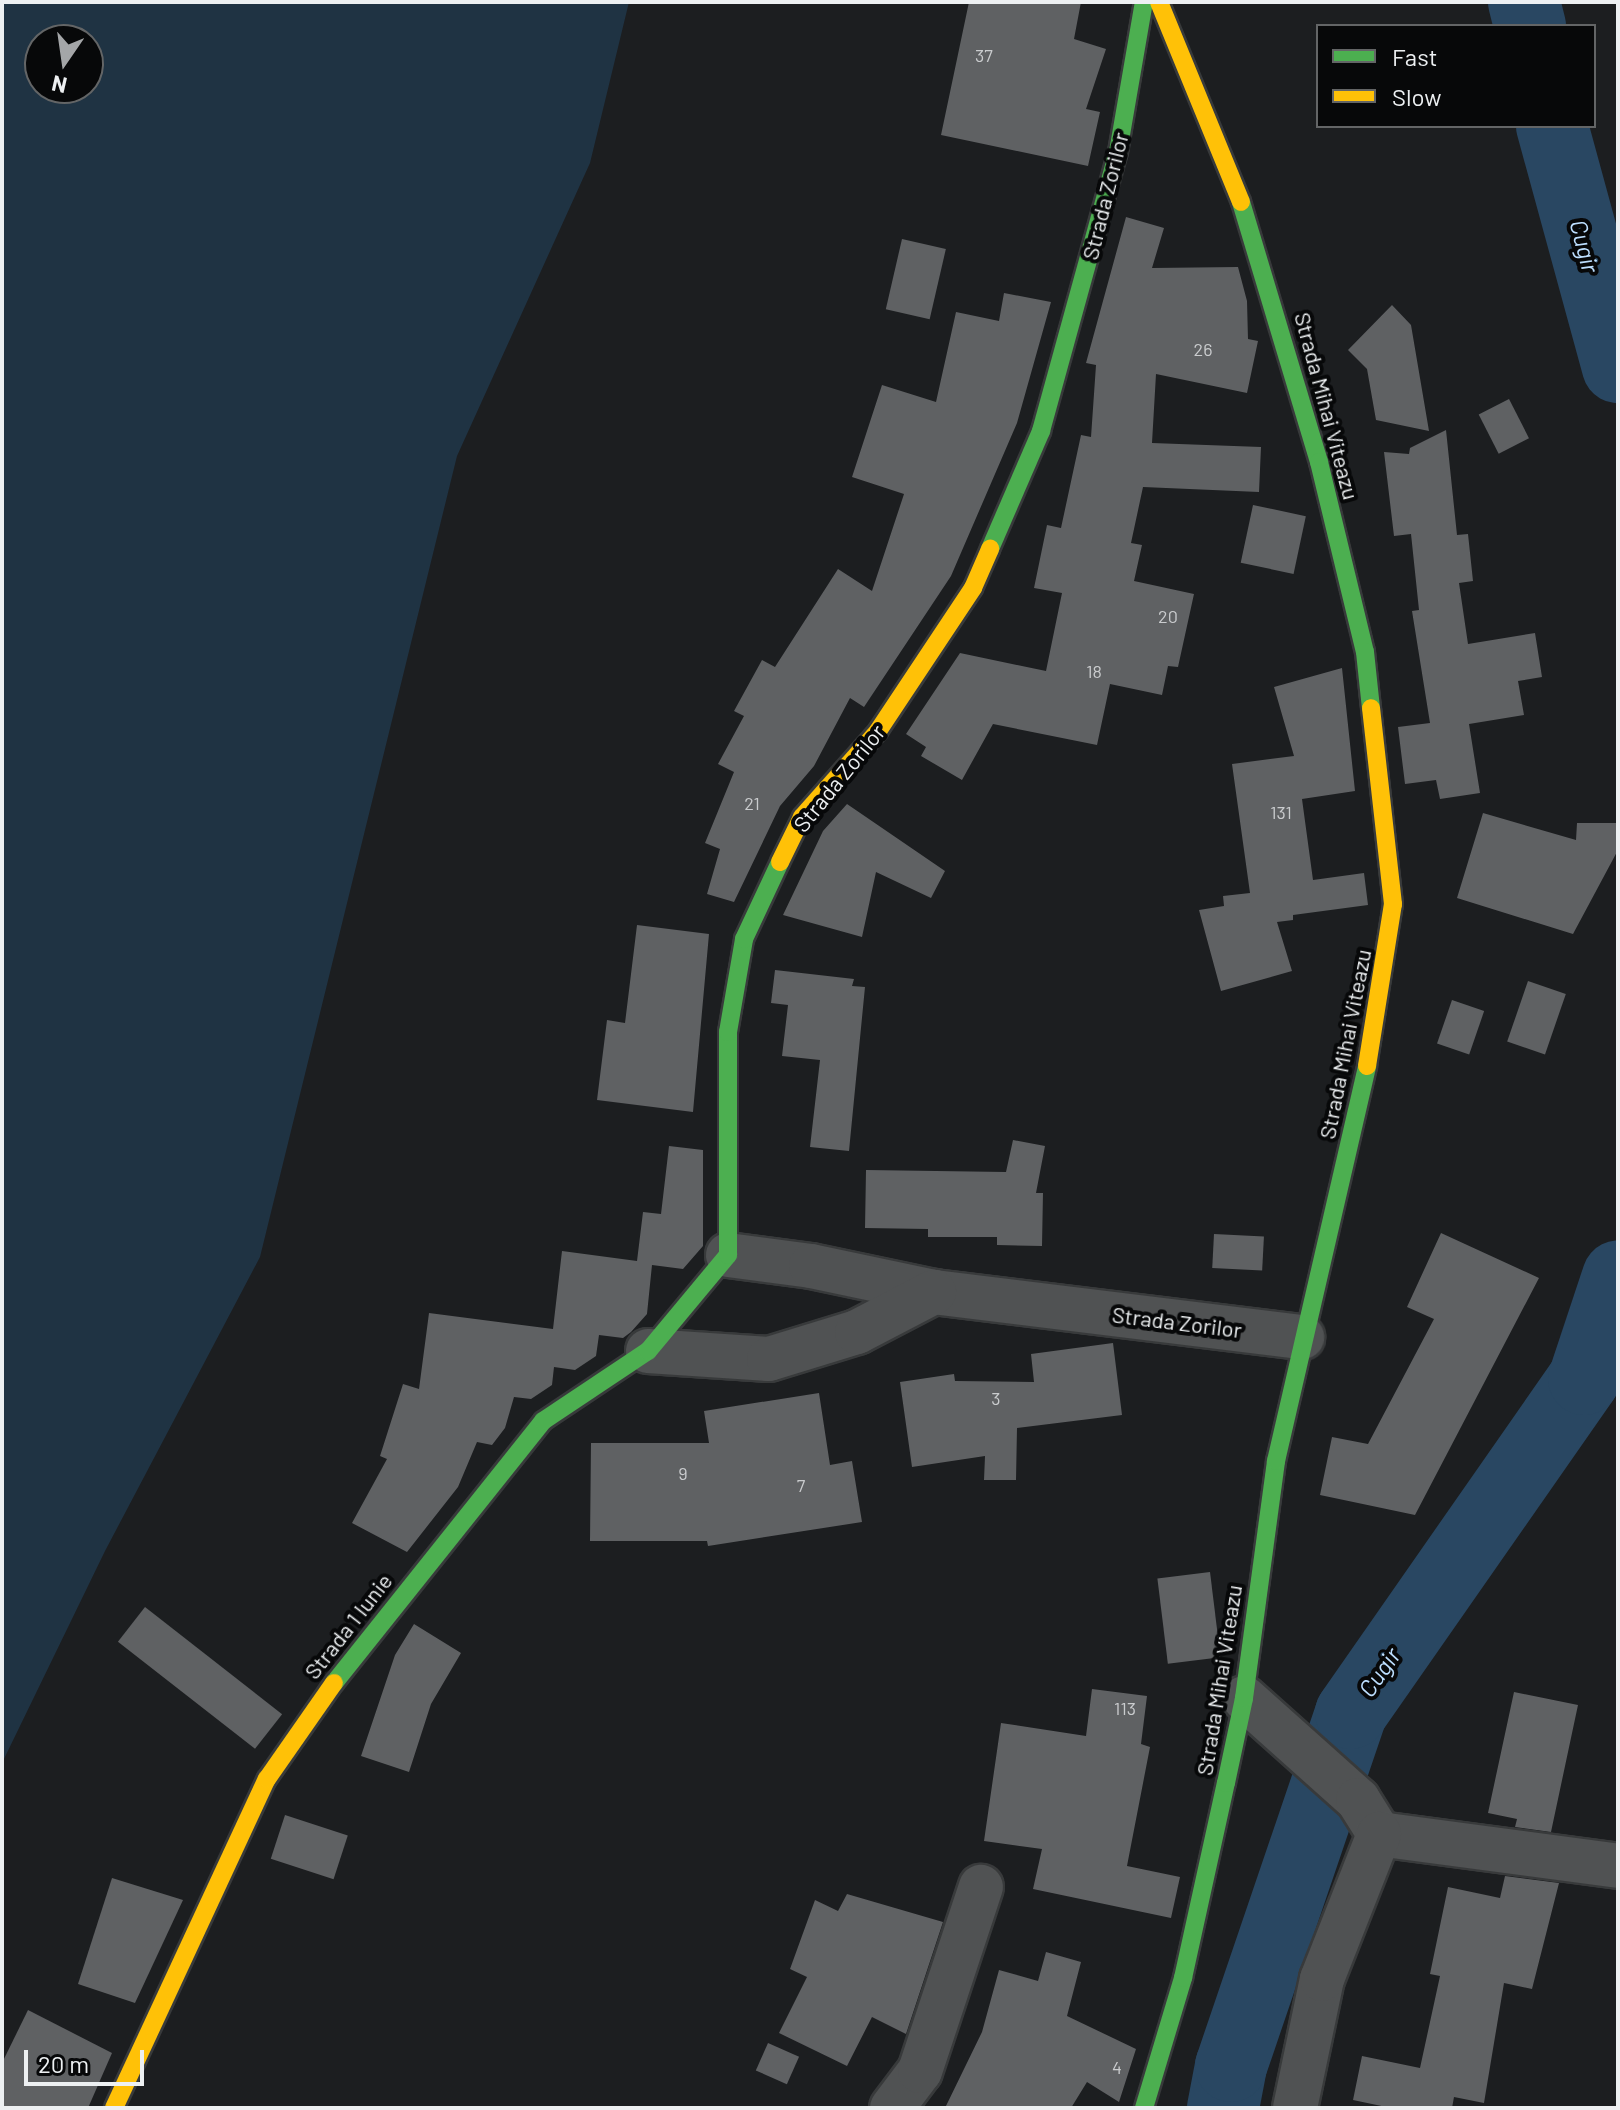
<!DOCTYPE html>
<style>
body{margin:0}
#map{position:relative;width:1620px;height:2110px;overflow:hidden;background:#1c1e20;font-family:Barlow,sans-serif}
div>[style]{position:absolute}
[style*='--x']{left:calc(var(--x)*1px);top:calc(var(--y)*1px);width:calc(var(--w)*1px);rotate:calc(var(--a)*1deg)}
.green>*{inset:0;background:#1f3343}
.river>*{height:72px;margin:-36px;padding:0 36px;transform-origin:36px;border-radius:36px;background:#294762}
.building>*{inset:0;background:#5f6163;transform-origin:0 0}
.roads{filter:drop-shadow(2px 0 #383a3b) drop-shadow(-2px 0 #383a3b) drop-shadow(0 2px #383a3b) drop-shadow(0 -2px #383a3b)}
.street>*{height:44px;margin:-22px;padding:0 22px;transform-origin:22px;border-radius:22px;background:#505253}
.fast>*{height:18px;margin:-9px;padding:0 9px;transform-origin:9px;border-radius:9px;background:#4caf50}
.slow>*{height:18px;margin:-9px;padding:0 9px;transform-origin:9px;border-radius:9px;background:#ffc107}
span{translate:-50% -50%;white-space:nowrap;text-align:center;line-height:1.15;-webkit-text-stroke:8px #070809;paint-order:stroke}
.number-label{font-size:18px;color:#caccce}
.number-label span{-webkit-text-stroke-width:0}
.street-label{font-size:22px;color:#edf0f2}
.water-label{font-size:24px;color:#bcdefe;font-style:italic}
.frame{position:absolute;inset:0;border:4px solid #edf0f2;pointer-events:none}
.legend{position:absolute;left:1316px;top:24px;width:280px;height:104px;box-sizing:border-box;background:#070809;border:2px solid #636566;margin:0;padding:10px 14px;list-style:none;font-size:24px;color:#edf0f2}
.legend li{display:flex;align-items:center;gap:16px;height:40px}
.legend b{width:40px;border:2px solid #636566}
.north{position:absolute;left:24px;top:24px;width:80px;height:80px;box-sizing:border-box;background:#070809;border:2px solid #636566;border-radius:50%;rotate:193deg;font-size:22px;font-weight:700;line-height:32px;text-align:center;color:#edf0f2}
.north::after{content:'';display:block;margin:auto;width:28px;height:36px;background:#a4a6a8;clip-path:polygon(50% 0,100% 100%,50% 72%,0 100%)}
.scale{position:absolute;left:24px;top:2050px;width:120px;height:36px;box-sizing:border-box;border:4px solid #edf0f2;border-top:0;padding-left:10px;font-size:24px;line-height:28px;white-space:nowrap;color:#edf0f2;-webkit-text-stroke:6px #070809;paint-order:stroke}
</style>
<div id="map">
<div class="green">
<div style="clip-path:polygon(evenodd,2px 2px,629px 2px,590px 163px,457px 456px,260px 1257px,105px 1551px,2px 1763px,2px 2px,40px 40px,88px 40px,88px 88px,40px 88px,40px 40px)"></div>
</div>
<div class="river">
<div style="--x:1524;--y:2;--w:25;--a:76"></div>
<div style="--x:1552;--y:126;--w:250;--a:74.7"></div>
<div style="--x:1223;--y:2108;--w:43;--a:-79.2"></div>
<div style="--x:1231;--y:2066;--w:373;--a:-71.2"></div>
<div style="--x:1351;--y:1713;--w:407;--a:-55.1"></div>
<div style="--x:1584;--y:1379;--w:108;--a:-71.6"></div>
</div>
<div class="building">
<div style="clip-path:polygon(969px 2px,1081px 2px,1074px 39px,1106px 49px,1086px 109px,1100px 112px,1088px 166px,941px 135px)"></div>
<div style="clip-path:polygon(1126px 217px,1164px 228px,1152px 268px,1238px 267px,1247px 301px,1248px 339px,1258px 341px,1247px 393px,1156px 374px,1152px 443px,1261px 447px,1259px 492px,1143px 487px,1131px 543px,1142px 545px,1134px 581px,1194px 594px,1178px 667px,1168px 666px,1162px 695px,1110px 684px,1097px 745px,993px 724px,962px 780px,921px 756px,926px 747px,906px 734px,960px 653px,1046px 671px,1062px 593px,1034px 588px,1047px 525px,1061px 528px,1081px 435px,1091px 437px,1096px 365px,1086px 363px)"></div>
<div style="left:902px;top:239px;width:45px;height:72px;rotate:13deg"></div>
<div style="clip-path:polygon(1004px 293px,1051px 302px,1017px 423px,951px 576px,864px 707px,850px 698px,814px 766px,780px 806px,734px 902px,707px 894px,720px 849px,705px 843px,734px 772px,718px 764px,744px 716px,734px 711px,762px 660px,775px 667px,838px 569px,872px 591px,904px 494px,852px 477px,882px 385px,936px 402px,956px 312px,999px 321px)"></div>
<div style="clip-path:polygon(1392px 305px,1411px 325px,1429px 431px,1376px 420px,1367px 369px,1348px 350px)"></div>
<div style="left:1509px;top:399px;width:44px;height:34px;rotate:63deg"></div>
<div style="clip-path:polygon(1446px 430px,1457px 535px,1468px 534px,1473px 581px,1459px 583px,1468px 644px,1535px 633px,1542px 677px,1518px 681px,1524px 715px,1469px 724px,1480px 793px,1440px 799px,1436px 780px,1405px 784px,1398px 727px,1430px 723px,1412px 611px,1419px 610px,1411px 534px,1394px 536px,1384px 452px,1409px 454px,1410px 448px)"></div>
<div style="left:1253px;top:505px;width:54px;height:59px;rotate:12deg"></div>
<div style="clip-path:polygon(1342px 668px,1355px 791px,1302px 799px,1313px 880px,1364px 873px,1368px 905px,1293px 915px,1293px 920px,1277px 922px,1292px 971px,1221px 991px,1199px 910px,1224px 906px,1223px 896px,1250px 893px,1232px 764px,1294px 756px,1274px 687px)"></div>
<div style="clip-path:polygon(847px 804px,945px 871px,931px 898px,876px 872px,862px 937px,783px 915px,823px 831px)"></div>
<div style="clip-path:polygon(1483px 813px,1576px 840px,1577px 823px,1618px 823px,1618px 850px,1573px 934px,1457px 898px)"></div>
<div style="clip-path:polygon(637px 925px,709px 934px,693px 1112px,597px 1100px,607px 1020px,625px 1023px)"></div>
<div style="clip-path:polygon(775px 970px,854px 979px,852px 986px,865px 987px,849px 1151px,810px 1147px,820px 1060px,782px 1056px,788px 1005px,771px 1003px)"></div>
<div style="left:1528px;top:981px;width:40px;height:64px;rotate:19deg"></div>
<div style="left:1452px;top:1000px;width:34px;height:46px;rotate:19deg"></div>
<div style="clip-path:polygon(1013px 1140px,1045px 1146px,1036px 1193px,1043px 1193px,1042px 1246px,997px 1245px,997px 1237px,928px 1237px,928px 1229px,865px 1228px,866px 1170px,1006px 1172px)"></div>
<div style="clip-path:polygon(669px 1146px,703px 1150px,703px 1246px,683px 1269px,652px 1265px,647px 1314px,631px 1332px,623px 1338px,599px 1335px,596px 1356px,575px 1370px,554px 1367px,552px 1385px,531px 1399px,514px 1397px,505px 1428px,492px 1445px,477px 1442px,458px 1487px,407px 1552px,352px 1523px,387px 1459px,380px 1456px,403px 1384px,419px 1389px,429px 1313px,553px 1329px,562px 1251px,637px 1261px,643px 1212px,661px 1214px)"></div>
<div style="clip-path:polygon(1441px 1233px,1539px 1278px,1415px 1515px,1320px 1495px,1332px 1437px,1368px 1444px,1434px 1319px,1407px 1307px)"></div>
<div style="left:1214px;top:1234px;width:50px;height:34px;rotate:3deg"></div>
<div style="clip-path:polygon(1113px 1343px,1122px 1415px,1017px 1428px,1016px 1480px,984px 1480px,985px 1456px,912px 1467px,900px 1382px,954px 1374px,955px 1381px,1034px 1382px,1031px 1354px)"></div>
<div style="clip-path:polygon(819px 1393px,830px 1465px,852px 1461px,862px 1522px,708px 1546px,707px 1541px,590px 1541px,591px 1443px,709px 1443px,704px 1411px)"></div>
<div style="left:1210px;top:1572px;width:86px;height:53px;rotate:83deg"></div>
<div style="left:145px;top:1607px;width:174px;height:44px;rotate:38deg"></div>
<div style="clip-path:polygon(414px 1624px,461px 1653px,431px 1704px,409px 1772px,361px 1756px,395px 1655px)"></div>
<div style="clip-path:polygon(1092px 1689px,1147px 1696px,1141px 1744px,1150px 1747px,1127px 1866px,1180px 1877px,1171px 1918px,1033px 1889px,1042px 1849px,984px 1841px,1001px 1723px,1086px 1736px)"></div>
<div style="clip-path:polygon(1514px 1692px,1578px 1705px,1551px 1832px,1515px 1827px,1517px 1819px,1488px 1813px)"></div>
<div style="left:285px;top:1815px;width:66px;height:46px;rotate:18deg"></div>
<div style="clip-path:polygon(1505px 1876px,1559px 1883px,1532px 1989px,1504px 1983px,1484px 2103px,1454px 2097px,1452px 2108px,1391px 2108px,1353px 2100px,1362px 2056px,1420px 2068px,1440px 1976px,1430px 1974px,1448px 1887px,1500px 1898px)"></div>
<div style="clip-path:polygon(112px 1878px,183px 1900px,135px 2003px,78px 1984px)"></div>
<div style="clip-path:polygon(847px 1894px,943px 1922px,906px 2034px,872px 2017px,847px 2066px,779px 2033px,807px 1977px,790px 1969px,815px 1900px,838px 1911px)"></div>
<div style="clip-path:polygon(1046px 1952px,1081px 1962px,1067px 2016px,1136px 2049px,1119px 2102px,1087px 2082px,1071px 2108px,945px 2108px,982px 2032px,999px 1970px,1038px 1981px)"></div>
<div style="clip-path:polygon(28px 2010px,112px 2053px,88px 2108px,2px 2108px,2px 2063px)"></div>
<div style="left:768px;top:2043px;width:34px;height:30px;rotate:24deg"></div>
</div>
<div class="roads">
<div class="street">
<div style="--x:728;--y:1255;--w:84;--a:7.5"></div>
<div style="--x:811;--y:1266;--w:126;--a:11.9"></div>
<div style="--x:934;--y:1292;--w:371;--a:7"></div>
<div style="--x:648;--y:1351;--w:121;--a:3.8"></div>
<div style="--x:769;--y:1359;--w:92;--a:-17.1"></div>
<div style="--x:857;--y:1332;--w:87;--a:-27.5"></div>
<div style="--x:1244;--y:1698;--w:153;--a:41.8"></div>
<div style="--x:1358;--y:1800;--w:40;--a:58"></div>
<div style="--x:1379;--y:1834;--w:241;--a:7.6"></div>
<div style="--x:892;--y:2108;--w:46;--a:-52.9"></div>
<div style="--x:920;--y:2071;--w:194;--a:-71.7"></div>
<div style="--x:1295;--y:2108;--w:132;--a:-78.2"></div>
<div style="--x:1322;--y:1979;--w:156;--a:-68.5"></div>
</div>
<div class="fast">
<div style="--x:1241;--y:202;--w:271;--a:73.3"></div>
<div style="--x:1319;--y:462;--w:195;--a:76.4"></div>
<div style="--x:1365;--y:652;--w:56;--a:83.9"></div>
<div style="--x:990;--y:549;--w:129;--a:-66.6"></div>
<div style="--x:1041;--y:431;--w:289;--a:-74.6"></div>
<div style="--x:1118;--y:152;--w:152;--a:-80.2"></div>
<div style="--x:334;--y:1683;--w:335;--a:-51.4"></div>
<div style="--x:543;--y:1421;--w:126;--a:-33.7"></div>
<div style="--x:648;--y:1351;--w:125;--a:-50.2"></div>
<div style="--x:728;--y:1255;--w:223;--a:-90"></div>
<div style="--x:728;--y:1032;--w:94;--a:-80.2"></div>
<div style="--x:744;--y:939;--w:85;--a:-64.9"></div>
<div style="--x:1144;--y:2108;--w:136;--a:-73.3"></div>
<div style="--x:1183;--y:1978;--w:200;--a:-77.6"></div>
<div style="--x:1226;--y:1783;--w:87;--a:-78"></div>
<div style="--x:1244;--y:1698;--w:239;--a:-82.3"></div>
<div style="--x:1276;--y:1461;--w:405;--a:-77"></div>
</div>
<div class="slow">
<div style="--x:1159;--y:2;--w:216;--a:67.7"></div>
<div style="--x:780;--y:862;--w:50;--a:-63.9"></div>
<div style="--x:802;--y:817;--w:115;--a:-48.5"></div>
<div style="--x:878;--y:731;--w:172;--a:-56.4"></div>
<div style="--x:973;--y:588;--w:43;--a:-66.4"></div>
<div style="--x:1367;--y:1066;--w:164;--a:-80.9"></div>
<div style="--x:1393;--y:904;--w:197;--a:-96.4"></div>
<div style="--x:114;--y:2108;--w:363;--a:-65.1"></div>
<div style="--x:267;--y:1779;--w:117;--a:-55.1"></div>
</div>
</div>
<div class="number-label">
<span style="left:984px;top:55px">37</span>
<span style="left:1203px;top:349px">26</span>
<span style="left:1168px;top:616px">20</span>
<span style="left:1094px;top:671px">18</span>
<span style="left:752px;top:803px">21</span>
<span style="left:1281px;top:812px">131</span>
<span style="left:996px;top:1398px">3</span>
<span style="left:683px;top:1473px">9</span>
<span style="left:801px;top:1485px">7</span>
<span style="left:1125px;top:1708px">113</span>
<span style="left:1117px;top:2067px">4</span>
</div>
<div class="street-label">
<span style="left:1105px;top:196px;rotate:-76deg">Strada Zorilor</span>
<span style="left:1327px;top:406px;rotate:75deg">Strada Mihai Viteazu</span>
<span style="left:839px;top:778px;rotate:-51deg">Strada Zorilor</span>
<span style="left:1345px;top:1044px;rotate:-79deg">Strada Mihai Viteazu</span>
<span style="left:1177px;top:1322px;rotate:7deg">Strada Zorilor</span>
<span style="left:348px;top:1626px;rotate:-52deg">Strada 1 Iunie</span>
<span style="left:1219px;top:1680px;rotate:-81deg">Strada Mihai Viteazu</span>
</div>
<div class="water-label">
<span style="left:1585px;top:246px;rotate:75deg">Cugir</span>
<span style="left:1379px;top:1672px;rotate:-55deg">Cugir</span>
</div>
<div class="frame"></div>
<ul class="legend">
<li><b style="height:10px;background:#4caf50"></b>Fast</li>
<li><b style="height:10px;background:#ffc107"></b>Slow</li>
</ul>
<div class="north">N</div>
<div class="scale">20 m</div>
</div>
